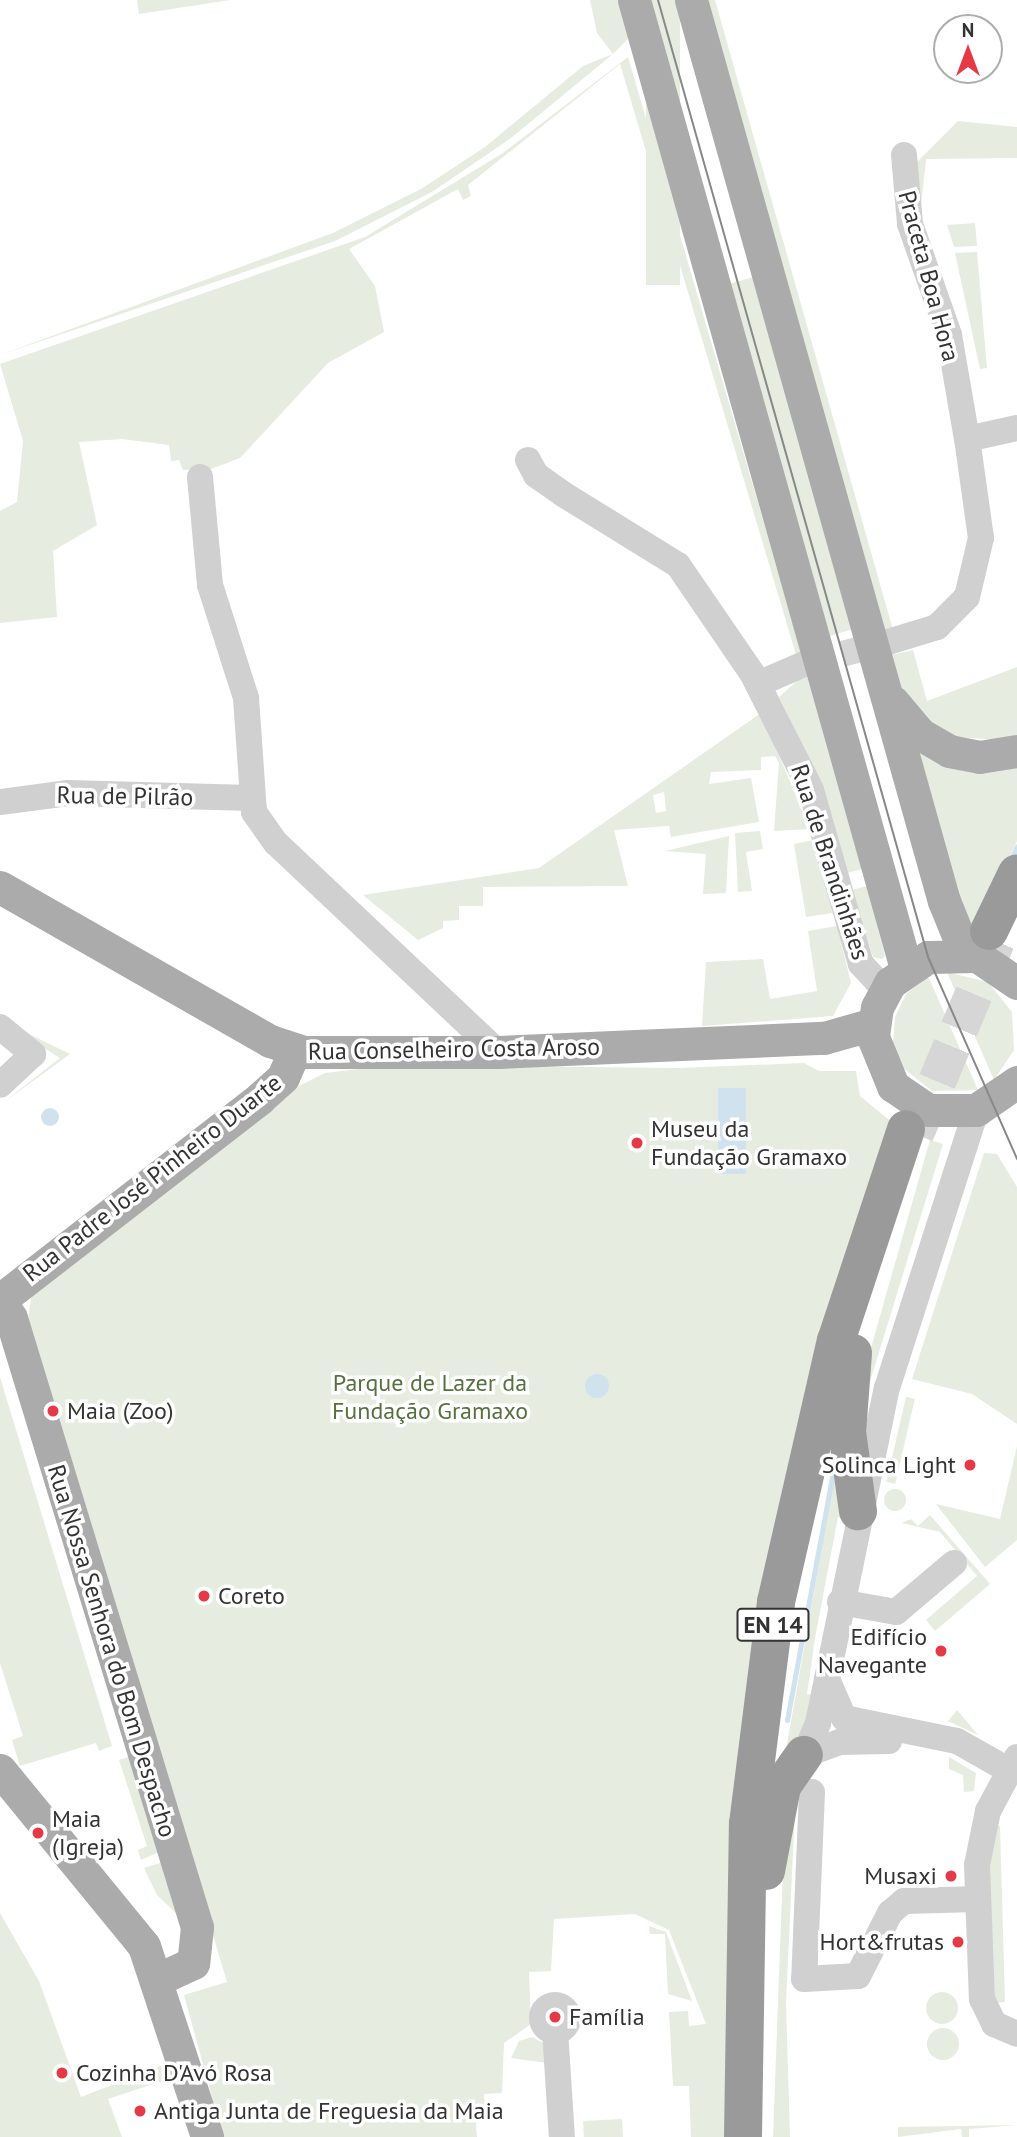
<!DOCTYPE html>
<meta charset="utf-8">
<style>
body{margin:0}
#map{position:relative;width:1017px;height:2137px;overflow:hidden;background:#fff;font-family:"PT Sans",sans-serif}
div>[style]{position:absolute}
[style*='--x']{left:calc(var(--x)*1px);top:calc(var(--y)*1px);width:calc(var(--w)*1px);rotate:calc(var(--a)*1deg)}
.green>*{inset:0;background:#e6ecdf;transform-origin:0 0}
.round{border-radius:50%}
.water>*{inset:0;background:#cfe2ee;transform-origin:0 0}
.stream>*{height:5px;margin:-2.5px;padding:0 2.5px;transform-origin:2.5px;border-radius:2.5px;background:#cfe2ee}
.minor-tunnel>*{height:26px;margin-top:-13px;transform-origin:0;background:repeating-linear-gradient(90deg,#d6d6d6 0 26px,transparent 0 39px)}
.highway-tunnel>*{height:38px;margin-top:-19px;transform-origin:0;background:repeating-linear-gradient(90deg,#d6d6d6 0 38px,transparent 0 57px)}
.minor>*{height:26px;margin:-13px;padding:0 13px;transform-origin:13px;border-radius:13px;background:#d0d0d0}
.minor>.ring{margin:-13px;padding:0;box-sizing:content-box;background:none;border:26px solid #d0d0d0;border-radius:50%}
.major>*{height:33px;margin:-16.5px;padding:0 16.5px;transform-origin:16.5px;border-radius:16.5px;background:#ababab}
.highway>*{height:38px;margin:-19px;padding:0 19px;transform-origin:19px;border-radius:19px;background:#9a9a9a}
.tram>*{height:2px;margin:-1px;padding:0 1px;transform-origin:1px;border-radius:1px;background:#888}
.dots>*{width:19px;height:19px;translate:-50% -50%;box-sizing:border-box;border:4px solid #fff;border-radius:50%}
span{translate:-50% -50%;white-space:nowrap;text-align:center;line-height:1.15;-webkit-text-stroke:7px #fff;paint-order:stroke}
.shield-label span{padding:2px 5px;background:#fff;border:2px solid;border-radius:5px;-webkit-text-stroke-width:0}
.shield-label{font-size:23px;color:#333;font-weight:700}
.street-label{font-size:24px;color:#333}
.poi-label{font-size:24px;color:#333}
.left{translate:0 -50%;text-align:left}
.right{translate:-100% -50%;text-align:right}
.park-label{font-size:24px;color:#56703f}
.north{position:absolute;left:933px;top:14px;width:70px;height:70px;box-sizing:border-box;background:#fff;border:2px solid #adadad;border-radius:50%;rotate:0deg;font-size:19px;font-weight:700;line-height:28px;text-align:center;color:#333}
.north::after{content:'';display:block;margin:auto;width:24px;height:32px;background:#e63946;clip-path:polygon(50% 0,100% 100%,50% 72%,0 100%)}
</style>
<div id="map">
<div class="green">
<div style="clip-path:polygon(137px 0,230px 0,139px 14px)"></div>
<div style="clip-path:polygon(590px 0,618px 0,629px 38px,613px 54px,511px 138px,432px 192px,335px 241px,0 355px,333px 233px,421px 189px,485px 147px,583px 66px,613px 54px,597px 33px)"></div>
<div style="left:646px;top:0;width:34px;height:285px"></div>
<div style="clip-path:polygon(708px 0,715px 0,893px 630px,885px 633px)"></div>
<div style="clip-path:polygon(628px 57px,803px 657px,797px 658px,620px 64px,468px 185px,471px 196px,463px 200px,458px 189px,349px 249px,375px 286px,384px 332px,328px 363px,240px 458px,211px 469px,183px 470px,179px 460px,171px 461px,169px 445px,122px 439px,79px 442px,97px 525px,53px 551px,57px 617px,0 623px,0 511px,17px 502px,23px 441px,0 364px,365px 237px,503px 153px)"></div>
<div style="clip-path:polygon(958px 121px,1017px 127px,1017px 158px,926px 159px,918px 234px,910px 169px)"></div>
<div style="clip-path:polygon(975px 223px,977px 246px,954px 247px,947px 225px)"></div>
<div style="clip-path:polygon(977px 252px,987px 368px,980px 369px,955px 253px)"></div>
<div style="left:757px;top:276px;width:366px;height:32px;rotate:74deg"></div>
<div style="clip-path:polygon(913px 650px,927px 701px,1017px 667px,1017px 741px,936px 736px,902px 692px,891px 655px)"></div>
<div style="clip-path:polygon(807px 672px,862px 869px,847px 873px,818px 777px,779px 697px)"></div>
<div style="clip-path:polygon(evenodd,761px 713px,810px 829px,774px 831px,779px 763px,775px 756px,761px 757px,761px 770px,711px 772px,709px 784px,751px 778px,759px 822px,671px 837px,669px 826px,614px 830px,628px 886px,483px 887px,483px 906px,459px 906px,459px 920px,443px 921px,443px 928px,418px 940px,363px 895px,539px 868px,761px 713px,664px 792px,666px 811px,656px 813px,653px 795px,664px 792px)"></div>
<div style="clip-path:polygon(916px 746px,1017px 760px,1017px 841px,976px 927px,966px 922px)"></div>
<div style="clip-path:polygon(760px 831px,763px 849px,746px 852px,752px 891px,738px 892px,735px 833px)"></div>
<div style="clip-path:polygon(729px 836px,726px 893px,703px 894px,706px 854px,665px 851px)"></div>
<div style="clip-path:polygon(813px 840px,833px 913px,806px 917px,794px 844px)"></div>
<div style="clip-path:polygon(867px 886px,885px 956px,882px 959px,873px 957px,852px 890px)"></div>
<div style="clip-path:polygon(837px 926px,851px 983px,833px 1016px,702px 1026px,706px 962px,763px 959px,770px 999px,817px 991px,808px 931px)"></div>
<div style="clip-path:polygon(947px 972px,988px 982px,1012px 1012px,1014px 1050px,994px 1080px)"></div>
<div style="clip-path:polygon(927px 978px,929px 978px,978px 1090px,932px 1091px,902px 1067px,893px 1043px,895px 1017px,906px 994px)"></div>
<div style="clip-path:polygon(0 1020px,70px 1054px,0 1105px,60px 1058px)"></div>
<div style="clip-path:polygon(804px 1063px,819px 1071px,856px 1071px,860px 1096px,894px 1124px,731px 1850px,726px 2137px,691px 2137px,689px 2086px,673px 2086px,669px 2012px,688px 2011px,689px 2026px,706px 2024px,669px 1930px,635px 1914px,554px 1919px,551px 1971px,529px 1972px,531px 2024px,504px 2043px,502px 2093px,484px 2094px,485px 2109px,475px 2113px,477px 2137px,223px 2137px,184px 1995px,227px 1982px,28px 1320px,32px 1291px,281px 1095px,325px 1073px,392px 1065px,678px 1068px)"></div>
<div style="clip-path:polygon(930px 1140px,943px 1144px,868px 1388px,859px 1390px)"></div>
<div style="clip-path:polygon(984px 1153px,997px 1154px,1017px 1187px,1017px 1424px,972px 1394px,912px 1379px)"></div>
<div style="clip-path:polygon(0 1377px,112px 1746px,99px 1751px,96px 1743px,20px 1766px,12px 1740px,23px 1736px,0 1663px)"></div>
<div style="left:906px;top:1397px;width:9px;height:87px;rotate:13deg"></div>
<div style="clip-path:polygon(1017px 1446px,1017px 1540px,985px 1567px,936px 1504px,1000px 1519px)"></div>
<div style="clip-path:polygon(839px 1450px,848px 1519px,838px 1517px,815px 1638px,807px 1694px,817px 1696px,810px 1731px,786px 1750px)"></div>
<div class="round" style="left:884px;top:1489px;width:22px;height:22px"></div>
<div style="clip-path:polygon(930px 1515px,990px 1584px,935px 1631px,926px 1620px,977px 1576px,940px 1532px,902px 1523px,911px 1519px,918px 1526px)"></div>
<div style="clip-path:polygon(957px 1710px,978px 1735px,948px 1721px)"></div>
<div style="clip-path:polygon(132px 1756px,159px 1852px,141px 1860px,138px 1850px,147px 1846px,119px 1760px)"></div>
<div style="clip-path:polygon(949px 1757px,976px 1773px,974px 1791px,964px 1792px,963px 1775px,949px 1769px)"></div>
<div style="clip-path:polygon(796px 1789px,786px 2002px,790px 2137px,773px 2137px,783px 1869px)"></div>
<div style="clip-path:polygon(994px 1826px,1000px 1826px,1005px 2002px,994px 2003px,986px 1875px)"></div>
<div style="clip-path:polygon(163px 1862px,181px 1918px,157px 1895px,144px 1868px)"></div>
<div style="clip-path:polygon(0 1913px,39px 1981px,81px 2097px,163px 2065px,168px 2079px,108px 2099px,122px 2137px,0 2137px)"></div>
<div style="clip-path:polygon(649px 1926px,666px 1932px,692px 2001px,668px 1994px,665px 1934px,650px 1934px)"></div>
<div class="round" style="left:926px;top:1992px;width:32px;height:32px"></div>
<div class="round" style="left:927px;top:2028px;width:32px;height:32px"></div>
<div style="clip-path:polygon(532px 2037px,545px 2044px,547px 2063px,511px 2058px,519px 2041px)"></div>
<div style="left:622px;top:2119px;width:18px;height:39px;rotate:87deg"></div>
<div style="clip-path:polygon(1017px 2125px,969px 2129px,969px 2137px,962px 2137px,961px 2129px,898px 2137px,898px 2127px)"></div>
</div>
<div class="water">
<div style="left:718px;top:1088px;width:28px;height:86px"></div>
<div class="round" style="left:41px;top:1108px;width:18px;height:18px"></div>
<div class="round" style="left:585px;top:1374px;width:24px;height:24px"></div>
</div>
<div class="stream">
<div style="--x:1011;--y:859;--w:14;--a:-65"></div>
<div style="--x:787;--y:1720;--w:258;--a:-79.5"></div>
</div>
<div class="minor-tunnel">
<div style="--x:804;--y:664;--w:87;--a:-14.7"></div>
</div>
<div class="highway-tunnel">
<div style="--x:915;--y:1134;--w:217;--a:-67.2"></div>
</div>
<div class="minor">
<div style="--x:904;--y:155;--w:69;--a:85"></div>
<div style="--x:910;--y:224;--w:118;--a:70.6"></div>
<div style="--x:949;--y:335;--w:106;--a:80.2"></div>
<div style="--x:528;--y:460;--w:17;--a:62"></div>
<div style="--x:536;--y:475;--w:33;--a:35"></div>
<div style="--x:563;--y:494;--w:135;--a:31.7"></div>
<div style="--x:678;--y:565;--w:131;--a:55.6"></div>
<div style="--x:752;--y:673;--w:131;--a:63.2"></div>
<div style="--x:811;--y:790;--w:181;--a:74"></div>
<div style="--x:861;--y:964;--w:35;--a:47"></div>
<div style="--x:200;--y:477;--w:108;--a:84.7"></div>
<div style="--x:210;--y:585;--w:119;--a:72.3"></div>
<div style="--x:246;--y:698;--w:114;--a:86"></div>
<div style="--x:254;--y:812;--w:38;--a:55"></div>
<div style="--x:276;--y:843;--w:305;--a:43.3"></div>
<div style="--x:888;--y:642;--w:51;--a:-17"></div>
<div style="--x:937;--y:627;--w:42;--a:-45"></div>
<div style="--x:967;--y:597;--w:61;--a:-76.7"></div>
<div style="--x:981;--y:538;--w:100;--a:-98"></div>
<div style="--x:967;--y:439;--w:51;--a:-12.4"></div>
<div style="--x:758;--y:684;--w:50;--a:-23.5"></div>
<div style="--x:0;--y:802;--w:69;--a:-7.5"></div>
<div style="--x:68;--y:793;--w:183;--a:1.6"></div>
<div style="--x:0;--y:1027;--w:43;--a:39.3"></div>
<div style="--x:33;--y:1054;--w:45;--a:136.8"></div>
<div style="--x:840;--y:1602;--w:57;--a:10.1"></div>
<div style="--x:896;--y:1612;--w:76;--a:-40.2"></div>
<div style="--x:827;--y:1679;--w:43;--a:66.4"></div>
<div style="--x:844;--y:1718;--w:115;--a:11.5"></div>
<div style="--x:957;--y:1741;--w:59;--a:29.6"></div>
<div style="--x:804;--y:1755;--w:35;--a:-66"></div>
<div style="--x:818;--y:1723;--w:342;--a:-78.4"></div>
<div style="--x:887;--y:1388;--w:292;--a:-72.2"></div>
<div style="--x:804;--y:1755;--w:38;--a:-20"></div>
<div style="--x:840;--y:1742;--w:49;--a:-1.2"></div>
<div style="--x:1017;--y:1757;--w:61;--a:118.2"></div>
<div style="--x:988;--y:1811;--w:55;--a:101.5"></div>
<div style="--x:977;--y:1865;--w:134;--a:87.9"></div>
<div style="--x:982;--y:1999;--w:28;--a:64"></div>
<div style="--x:994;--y:2024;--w:25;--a:23"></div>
<div style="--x:812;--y:1792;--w:187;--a:92.4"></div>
<div style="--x:804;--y:1979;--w:54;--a:-3.2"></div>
<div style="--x:858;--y:1976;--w:71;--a:-63.1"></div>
<div style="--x:890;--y:1913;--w:18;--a:-41"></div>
<div style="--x:904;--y:1901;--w:74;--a:-1.5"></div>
<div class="ring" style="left:542px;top:2005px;width:0;height:0"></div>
<div style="--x:555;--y:2030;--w:107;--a:86.3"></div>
</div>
<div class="major">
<div style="--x:634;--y:0;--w:1005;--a:74.31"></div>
<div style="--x:691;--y:0;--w:936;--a:74.32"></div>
<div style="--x:944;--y:901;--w:56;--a:68"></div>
<div style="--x:893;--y:702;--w:42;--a:49.8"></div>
<div style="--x:920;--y:734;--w:34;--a:30"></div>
<div style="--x:949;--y:751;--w:31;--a:11"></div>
<div style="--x:979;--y:757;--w:38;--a:-9"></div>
<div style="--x:0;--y:887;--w:311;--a:29.7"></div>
<div style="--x:270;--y:1041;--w:36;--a:18"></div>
<div style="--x:304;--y:1052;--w:194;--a:0"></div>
<div style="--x:498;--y:1052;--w:326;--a:-2.5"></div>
<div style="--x:824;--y:1038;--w:51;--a:-15.9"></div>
<div style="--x:1017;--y:983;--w:48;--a:-146"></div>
<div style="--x:977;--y:956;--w:49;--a:178.8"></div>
<div style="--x:928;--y:957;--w:46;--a:145.6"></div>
<div style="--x:890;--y:983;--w:27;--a:118"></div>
<div style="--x:877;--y:1007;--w:30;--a:98"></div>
<div style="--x:873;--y:1037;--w:53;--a:67.8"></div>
<div style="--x:893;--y:1086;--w:42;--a:34.4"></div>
<div style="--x:928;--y:1110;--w:48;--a:0"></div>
<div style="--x:976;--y:1110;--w:50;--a:-34.3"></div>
<div style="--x:0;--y:1300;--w:329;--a:-37.8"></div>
<div style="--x:260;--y:1098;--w:31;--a:-42"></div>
<div style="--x:283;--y:1077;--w:30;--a:-66"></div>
<div style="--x:0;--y:1302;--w:19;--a:55"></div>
<div style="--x:11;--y:1318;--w:637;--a:73.02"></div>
<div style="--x:197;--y:1927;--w:36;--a:96"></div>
<div style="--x:193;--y:1963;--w:40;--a:155"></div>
<div style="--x:0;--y:1770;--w:227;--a:50.7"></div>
<div style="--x:144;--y:1946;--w:201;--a:71.7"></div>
</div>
<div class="highway">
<div style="--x:989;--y:931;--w:64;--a:-64.2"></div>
<div style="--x:853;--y:1353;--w:79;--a:94.3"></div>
<div style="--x:847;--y:1432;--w:80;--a:82.1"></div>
<div style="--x:766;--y:1871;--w:86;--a:-79.3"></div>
<div style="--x:782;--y:1786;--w:38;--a:-55"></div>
<div style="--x:743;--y:2137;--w:313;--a:-89.1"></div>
<div style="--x:748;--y:1824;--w:224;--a:-82.8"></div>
<div style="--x:776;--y:1602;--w:268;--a:-77.1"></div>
<div style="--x:836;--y:1341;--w:223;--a:-71.7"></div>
</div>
<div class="tram">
<div style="--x:658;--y:0;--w:994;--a:74.24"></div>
<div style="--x:928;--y:957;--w:221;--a:66.2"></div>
</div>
<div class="dots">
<div style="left:637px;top:1143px;background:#e63946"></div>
<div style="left:53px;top:1411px;background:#e63946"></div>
<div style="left:970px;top:1465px;background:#e63946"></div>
<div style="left:204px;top:1596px;background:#e63946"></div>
<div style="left:941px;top:1651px;background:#e63946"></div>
<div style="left:38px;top:1833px;background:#e63946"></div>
<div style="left:951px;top:1876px;background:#e63946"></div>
<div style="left:958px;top:1942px;background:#e63946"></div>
<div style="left:555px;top:2017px;background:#e63946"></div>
<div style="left:62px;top:2073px;background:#e63946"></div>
<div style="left:140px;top:2111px;background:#e63946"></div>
</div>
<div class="shield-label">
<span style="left:773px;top:1625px">EN 14</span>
</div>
<div class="street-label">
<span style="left:929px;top:276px;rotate:75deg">Praceta Boa Hora</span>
<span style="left:125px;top:796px;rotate:1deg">Rua de Pilrão</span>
<span style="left:830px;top:862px;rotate:72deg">Rua de Brandinhães</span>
<span style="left:454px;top:1049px;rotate:-1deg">Rua Conselheiro Costa Aroso</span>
<span style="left:152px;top:1178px;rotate:-38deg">Rua Padre José Pinheiro Duarte</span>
<span style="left:112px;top:1651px;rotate:73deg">Rua Nossa Senhora do Bom Despacho</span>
</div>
<div class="poi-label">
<span class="left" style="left:651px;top:1143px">Museu da<br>Fundação Gramaxo</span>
<span class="left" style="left:67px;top:1411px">Maia (Zoo)</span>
<span class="right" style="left:956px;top:1465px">Solinca Light</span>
<span class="left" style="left:218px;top:1596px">Coreto</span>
<span class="right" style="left:927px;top:1651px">Edifício<br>Navegante</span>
<span class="left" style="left:52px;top:1833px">Maia<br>(Igreja)</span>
<span class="right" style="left:937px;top:1876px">Musaxi</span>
<span class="right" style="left:944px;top:1942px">Hort&amp;frutas</span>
<span class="left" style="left:569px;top:2017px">Família</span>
<span class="left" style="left:76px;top:2073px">Cozinha D'Avó Rosa</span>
<span class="left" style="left:154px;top:2111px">Antiga Junta de Freguesia da Maia</span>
</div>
<div class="park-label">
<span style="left:430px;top:1397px">Parque de Lazer da<br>Fundação Gramaxo</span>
</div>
<div class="north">N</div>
</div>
